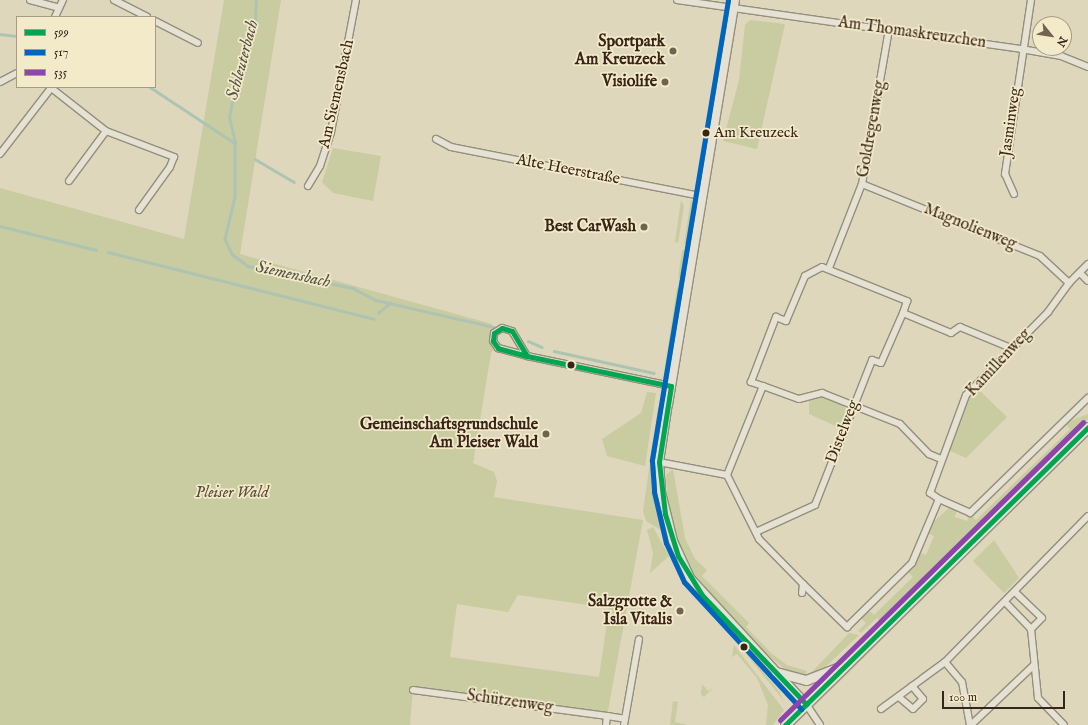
<!DOCTYPE html>
<meta charset="utf-8">
<style>
body{margin:0}
#map{position:relative;width:1088px;height:725px;overflow:hidden;background:#ded7bc;font-family:"IM FELL English",serif}
div>[style]{position:absolute}
[style*='--x']{left:calc(var(--x)*1px);top:calc(var(--y)*1px);width:calc(var(--w)*1px);rotate:calc(var(--a)*1deg)}
.green>*{inset:0;background:#c9cba1}
.stream>*{height:2.5px;margin:-1.25px;padding:0 1.25px;transform-origin:1.25px;border-radius:1.25px;background:#aec4b2}
.roads{filter:drop-shadow(1px 0 #948e7d) drop-shadow(-1px 0 #948e7d) drop-shadow(0 1px #948e7d) drop-shadow(0 -1px #948e7d)}
.minor>*{height:6px;margin:-3px;padding:0 3px;transform-origin:3px;border-radius:3px;background:#e5e1d3}
.tertiary>*{height:8px;margin:-4px;padding:0 4px;transform-origin:4px;border-radius:4px;background:#e5e1d3}
.secondary>*{height:9px;margin:-4.5px;padding:0 4.5px;transform-origin:4.5px;border-radius:4.5px;background:#e5e1d3}
.bus-1>*{height:5px;margin:-2.5px;padding:0 2.5px;transform-origin:2.5px;border-radius:2.5px;background:#00a651}
.bus-2>*{height:5px;margin:-2.5px;padding:0 2.5px;transform-origin:2.5px;border-radius:2.5px;background:#0065bd}
.bus-3>*{height:5px;margin:-2.5px;padding:0 2.5px;transform-origin:2.5px;border-radius:2.5px;background:#8e44ad}
.dots>*{width:11px;height:11px;translate:-50% -50%;box-sizing:border-box;border:2px solid #f3eaca;border-radius:50%}
span{translate:-50% -50%;white-space:nowrap;text-align:center;line-height:1.15;-webkit-text-stroke:3.5px #f3eaca;paint-order:stroke}
.bus-label{font-size:15px;color:#382418}
.left{translate:0 -50%;text-align:left}
.street-label{font-size:16px;color:#382418}
.poi-label{font-size:16px;color:#382418;font-weight:700}
.right{translate:-100% -50%;text-align:right}
.park-label{font-size:16px;color:#584c35;font-style:italic}
.water-label{font-size:17px;color:#555245;font-style:italic}
.legend{position:absolute;left:16px;top:16px;width:140px;height:72px;box-sizing:border-box;background:#f3eaca;border:1px solid #a89b83;margin:0;padding:5px 7px;list-style:none;font-size:12px;color:#382418}
.legend li{display:flex;align-items:center;gap:8px;height:20px}
.legend b{width:20px;border:1px solid #a89b83}
.north{position:absolute;left:1032px;top:16px;width:40px;height:40px;box-sizing:border-box;background:#f3eaca;border:1px solid #a89b83;border-radius:50%;rotate:120deg;font-size:11px;font-weight:700;line-height:16px;text-align:center;color:#382418}
.north::after{content:'';display:block;margin:auto;width:14px;height:18px;background:#726351;clip-path:polygon(50% 0,100% 100%,50% 72%,0 100%)}
.scale{position:absolute;left:942px;top:691px;width:123px;height:18px;box-sizing:border-box;border:2px solid #382418;border-top:0;padding-left:5px;font-size:12px;line-height:14px;white-space:nowrap;color:#382418;-webkit-text-stroke:3px #f3eaca;paint-order:stroke}
</style>
<div id="map">
<div class="green">
<div style="clip-path:polygon(evenodd,224px 0,281px 0,240px 254px,492px 324px,496px 347px,491px 353px,473px 463px,494px 472px,497px 481px,494px 497px,643px 520px,607px 716px,413px 690px,410px 725px,0 725px,0 188px,184px 239px,224px 0,518px 595px,609px 608px,599px 677px,450px 657px,457px 604px,508px 612px,518px 595px)"></div>
<div style="clip-path:polygon(750px 20px,785px 24px,757px 149px,723px 141px,739px 80px,745px 25px)"></div>
<div style="clip-path:polygon(333px 148px,381px 156px,373px 201px,333px 193px,322px 182px)"></div>
<div style="clip-path:polygon(691px 199px,695px 214px,687px 244px,684px 244px)"></div>
<div style="clip-path:polygon(681px 200px,684px 206px,678px 243px,675px 242px)"></div>
<div style="clip-path:polygon(682px 250px,686px 250px,680px 278px,678px 278px)"></div>
<div style="clip-path:polygon(677px 287px,680px 289px,670px 370px,663px 380px)"></div>
<div style="clip-path:polygon(977px 388px,1007px 417px,966px 458px,948px 450px,969px 397px)"></div>
<div style="clip-path:polygon(647px 392px,656px 393px,645px 466px,607px 456px,602px 439px,641px 413px)"></div>
<div style="clip-path:polygon(823px 396px,844px 405px,847px 415px,840px 428px,809px 414px,809px 399px)"></div>
<div style="clip-path:polygon(662px 404px,655px 478px,670px 552px,661px 530px,646px 521px,643px 511px,658px 408px)"></div>
<div style="clip-path:polygon(1088px 414px,1088px 419px,930px 573px,880px 621px,877px 618px,861px 633px,858px 631px,866px 623px,861px 618px,868px 610px,874px 615px,913px 577px,908px 572px,920px 553px,926px 555px,934px 536px,927px 533px,930px 525px,950px 507px,957px 510px,955px 517px,967px 521px,970px 515px,976px 520px,1070px 429px,1065px 423px)"></div>
<div style="clip-path:polygon(1088px 432px,1088px 435px,824px 697px,914px 603px)"></div>
<div style="clip-path:polygon(673px 469px,685px 538px,695px 559px,707px 570px,702px 576px,749px 623px,746px 627px,772px 654px,787px 665px,807px 671px,804px 677px,783px 668px,752px 641px,692px 571px,681px 550px,668px 504px,666px 475px)"></div>
<div style="clip-path:polygon(653px 527px,669px 556px,650px 573px,653px 553px,647px 530px)"></div>
<div style="clip-path:polygon(994px 540px,1019px 578px,1004px 593px,973px 561px)"></div>
<div style="clip-path:polygon(849px 633px,859px 635px,821px 671px,808px 676px)"></div>
<div style="clip-path:polygon(734px 645px,784px 710px,773px 725px,766px 725px,768px 705px,757px 678px,737px 654px,732px 657px)"></div>
<div style="clip-path:polygon(744px 649px,779px 691px,784px 701px,743px 650px)"></div>
<div style="clip-path:polygon(702px 684px,708px 691px,713px 688px,704px 697px,701px 694px)"></div>
<div style="clip-path:polygon(673px 701px,678px 702px,675px 722px,688px 725px,670px 725px)"></div>
</div>
<div class="stream">
<div style="--x:0;--y:34;--w:17;--a:7"></div>
<div style="--x:150;--y:87;--w:102;--a:33.4"></div>
<div style="--x:235;--y:143;--w:54;--a:90"></div>
<div style="--x:235;--y:197;--w:43;--a:103.4"></div>
<div style="--x:225;--y:239;--w:17;--a:65"></div>
<div style="--x:232;--y:254;--w:20;--a:37"></div>
<div style="--x:248;--y:266;--w:107;--a:11.8"></div>
<div style="--x:353;--y:288;--w:26;--a:28"></div>
<div style="--x:376;--y:300;--w:121;--a:12.9"></div>
<div style="--x:235;--y:143;--w:26;--a:-103"></div>
<div style="--x:229;--y:118;--w:51;--a:-79.8"></div>
<div style="--x:238;--y:68;--w:16;--a:-55"></div>
<div style="--x:247;--y:55;--w:12;--a:-95"></div>
<div style="--x:246;--y:43;--w:22;--a:-66"></div>
<div style="--x:255;--y:23;--w:23;--a:-88"></div>
<div style="--x:255;--y:159;--w:45;--a:30.5"></div>
<div style="--x:0;--y:226;--w:99;--a:14"></div>
<div style="--x:108;--y:252;--w:274;--a:14.1"></div>
<div style="--x:378;--y:313;--w:16;--a:-40"></div>
<div style="--x:528;--y:341;--w:15;--a:23"></div>
<div style="--x:554;--y:351;--w:102;--a:12.4"></div>
</div>
<div class="roads">
<div class="minor">
<div style="--x:30;--y:0;--w:30;--a:15"></div>
<div style="--x:114;--y:0;--w:37;--a:27"></div>
<div style="--x:677;--y:0;--w:347;--a:8.1"></div>
<div style="--x:1021;--y:49;--w:41;--a:9.9"></div>
<div style="--x:1061;--y:56;--w:29;--a:22"></div>
<div style="--x:55;--y:17;--w:19;--a:-65"></div>
<div style="--x:155;--y:21;--w:48;--a:27.1"></div>
<div style="--x:0;--y:82;--w:19;--a:-28"></div>
<div style="--x:50;--y:87;--w:71;--a:38.2"></div>
<div style="--x:106;--y:131;--w:73;--a:20.9"></div>
<div style="--x:174;--y:157;--w:11;--a:112"></div>
<div style="--x:170;--y:167;--w:53;--a:125.8"></div>
<div style="--x:436;--y:139;--w:17;--a:28"></div>
<div style="--x:451;--y:147;--w:255;--a:11.1"></div>
<div style="--x:0;--y:154;--w:83;--a:-52.3"></div>
<div style="--x:69;--y:181;--w:62;--a:-53.5"></div>
<div style="--x:862;--y:184;--w:192;--a:22"></div>
<div style="--x:1040;--y:256;--w:40;--a:43"></div>
<div style="--x:308;--y:186;--w:23;--a:-59"></div>
<div style="--x:320;--y:166;--w:36;--a:-72"></div>
<div style="--x:331;--y:132;--w:134;--a:-79.3"></div>
<div style="--x:1014;--y:194;--w:22;--a:-114"></div>
<div style="--x:1005;--y:174;--w:176;--a:-81.5"></div>
<div style="--x:829;--y:268;--w:90;--a:-68.6"></div>
<div style="--x:862;--y:184;--w:156;--a:-80.1"></div>
<div style="--x:1080;--y:273;--w:11;--a:45"></div>
<div style="--x:527;--y:356;--w:29;--a:-121"></div>
<div style="--x:512;--y:331;--w:10;--a:-163"></div>
<div style="--x:502;--y:328;--w:9;--a:148"></div>
<div style="--x:494;--y:333;--w:8;--a:97"></div>
<div style="--x:493;--y:341;--w:9;--a:54"></div>
<div style="--x:498;--y:348;--w:30;--a:15"></div>
<div style="--x:527;--y:356;--w:147;--a:11.8"></div>
<div style="--x:763;--y:386;--w:38;--a:20"></div>
<div style="--x:799;--y:399;--w:24;--a:-15"></div>
<div style="--x:822;--y:393;--w:84;--a:21.7"></div>
<div style="--x:900;--y:424;--w:42;--a:46"></div>
<div style="--x:929;--y:454;--w:13;--a:23"></div>
<div style="--x:659;--y:462;--w:69;--a:10.8"></div>
<div style="--x:727;--y:475;--w:72;--a:63.4"></div>
<div style="--x:759;--y:539;--w:63;--a:45.6"></div>
<div style="--x:803;--y:584;--w:9;--a:96"></div>
<div style="--x:727;--y:475;--w:96;--a:-68"></div>
<div style="--x:763;--y:386;--w:13;--a:-162"></div>
<div style="--x:751;--y:382;--w:70;--a:-69"></div>
<div style="--x:776;--y:317;--w:11;--a:22"></div>
<div style="--x:786;--y:321;--w:49;--a:-67.1"></div>
<div style="--x:805;--y:276;--w:19;--a:-28"></div>
<div style="--x:822;--y:267;--w:92;--a:21.8"></div>
<div style="--x:907;--y:301;--w:13;--a:108"></div>
<div style="--x:903;--y:313;--w:52;--a:22.6"></div>
<div style="--x:951;--y:333;--w:11;--a:-34"></div>
<div style="--x:960;--y:327;--w:55;--a:22.4"></div>
<div style="--x:939;--y:499;--w:11;--a:-146"></div>
<div style="--x:930;--y:493;--w:104;--a:-69.8"></div>
<div style="--x:966;--y:395;--w:117;--a:-45.3"></div>
<div style="--x:1048;--y:312;--w:36;--a:-54"></div>
<div style="--x:1069;--y:283;--w:27;--a:-45"></div>
<div style="--x:756;--y:532;--w:65;--a:-24.6"></div>
<div style="--x:815;--y:505;--w:156;--a:-68.5"></div>
<div style="--x:872;--y:360;--w:9;--a:18"></div>
<div style="--x:881;--y:363;--w:55;--a:-66.3"></div>
<div style="--x:803;--y:584;--w:62;--a:44.3"></div>
<div style="--x:847;--y:627;--w:91;--a:-44.6"></div>
<div style="--x:912;--y:563;--w:69;--a:-67.1"></div>
<div style="--x:939;--y:499;--w:34;--a:24"></div>
<div style="--x:970;--y:513;--w:165;--a:-44.3"></div>
<div style="--x:1015;--y:592;--w:37;--a:44"></div>
<div style="--x:1042;--y:618;--w:16;--a:135"></div>
<div style="--x:1005;--y:602;--w:37;--a:46"></div>
<div style="--x:1031;--y:629;--w:69;--a:84.2"></div>
<div style="--x:1038;--y:698;--w:37;--a:46"></div>
<div style="--x:945;--y:662;--w:26;--a:50"></div>
<div style="--x:962;--y:682;--w:44;--a:79.5"></div>
<div style="--x:413;--y:690;--w:196;--a:7.6"></div>
<div style="--x:900;--y:698;--w:17;--a:40"></div>
<div style="--x:913;--y:709;--w:14;--a:-45"></div>
<div style="--x:923;--y:699;--w:17;--a:-130"></div>
<div style="--x:806;--y:704;--w:25;--a:56"></div>
<div style="--x:881;--y:709;--w:79;--a:-36.3"></div>
<div style="--x:945;--y:662;--w:204;--a:-45.6"></div>
<div style="--x:606;--y:725;--w:9;--a:-84"></div>
<div style="--x:607;--y:716;--w:18;--a:9"></div>
<div style="--x:624;--y:725;--w:87;--a:-80.1"></div>
<div style="--x:971;--y:725;--w:87;--a:-43.6"></div>
</div>
<div class="tertiary">
<div style="--x:735;--y:0;--w:409;--a:99.4"></div>
<div style="--x:668;--y:403;--w:60;--a:98.7"></div>
<div style="--x:659;--y:462;--w:30;--a:86"></div>
<div style="--x:661;--y:492;--w:50;--a:76.2"></div>
<div style="--x:673;--y:541;--w:41;--a:65.3"></div>
<div style="--x:690;--y:578;--w:171;--a:47.4"></div>
</div>
<div class="secondary">
<div style="--x:776;--y:672;--w:31;--a:15"></div>
<div style="--x:806;--y:680;--w:34;--a:-21"></div>
<div style="--x:785;--y:725;--w:425;--a:-44.5"></div>
</div>
</div>
<div class="bus-1">
<div style="--x:502;--y:328;--w:10;--a:17"></div>
<div style="--x:512;--y:331;--w:29;--a:59"></div>
<div style="--x:527;--y:356;--w:30;--a:-165"></div>
<div style="--x:498;--y:348;--w:9;--a:-126"></div>
<div style="--x:493;--y:341;--w:8;--a:-83"></div>
<div style="--x:494;--y:333;--w:9;--a:-32"></div>
<div style="--x:527;--y:356;--w:147;--a:11.8"></div>
<div style="--x:671;--y:386;--w:77;--a:99"></div>
<div style="--x:659;--y:462;--w:52;--a:83.4"></div>
<div style="--x:665;--y:514;--w:44;--a:72.8"></div>
<div style="--x:678;--y:556;--w:46;--a:58.4"></div>
<div style="--x:702;--y:595;--w:151;--a:46.3"></div>
<div style="--x:785;--y:725;--w:425;--a:-44.5"></div>
</div>
<div class="bus-2">
<div style="--x:728;--y:0;--w:467;--a:99.4"></div>
<div style="--x:652;--y:461;--w:31;--a:86"></div>
<div style="--x:654;--y:492;--w:52;--a:76.8"></div>
<div style="--x:666;--y:543;--w:43;--a:65.2"></div>
<div style="--x:684;--y:582;--w:173;--a:47.3"></div>
</div>
<div class="bus-3">
<div style="--x:780;--y:720;--w:425;--a:-44.5"></div>
</div>
<div class="dots">
<div style="left:673px;top:51px;background:#726351"></div>
<div style="left:665px;top:82px;background:#726351"></div>
<div style="left:706px;top:133px;background:#382418"></div>
<div style="left:644px;top:227px;background:#726351"></div>
<div style="left:571px;top:365px;background:#382418"></div>
<div style="left:546px;top:434px;background:#726351"></div>
<div style="left:680px;top:611px;background:#726351"></div>
<div style="left:744px;top:647px;background:#382418"></div>
</div>
<div class="bus-label">
<span class="left" style="left:714px;top:133px">Am Kreuzeck</span>
</div>
<div class="street-label">
<span style="left:912px;top:33px;rotate:8deg">Am Thomaskreuzchen</span>
<span style="left:337px;top:94px;rotate:-77deg">Am Siemensbach</span>
<span style="left:1011px;top:122px;rotate:-82deg">Jasminweg</span>
<span style="left:872px;top:129px;rotate:-80deg">Goldregenweg</span>
<span style="left:568px;top:170px;rotate:11deg">Alte Heerstraße</span>
<span style="left:970px;top:227px;rotate:22deg">Magnolienweg</span>
<span style="left:999px;top:363px;rotate:-47deg">Kamillenweg</span>
<span style="left:843px;top:432px;rotate:-69deg">Distelweg</span>
<span style="left:510px;top:702px;rotate:8deg">Schützenweg</span>
</div>
<div class="poi-label">
<span class="right" style="left:665px;top:51px">Sportpark<br>Am Kreuzeck</span>
<span class="right" style="left:657px;top:82px">Visiolife</span>
<span class="right" style="left:636px;top:227px">Best CarWash</span>
<span class="right" style="left:538px;top:434px">Gemeinschaftsgrundschule<br>Am Pleiser Wald</span>
<span class="right" style="left:672px;top:611px">Salzgrotte &amp;<br>Isla Vitalis</span>
</div>
<div class="park-label">
<span style="left:232px;top:493px">Pleiser Wald</span>
</div>
<div class="water-label">
<span style="left:243px;top:60px;rotate:-75deg">Schleuterbach</span>
<span style="left:293px;top:275px;rotate:12deg">Siemensbach</span>
</div>
<ul class="legend">
<li><b style="height:5px;background:#00a651"></b>599</li>
<li><b style="height:5px;background:#0065bd"></b>517</li>
<li><b style="height:5px;background:#8e44ad"></b>535</li>
</ul>
<div class="north">N</div>
<div class="scale">100 m</div>
</div>
